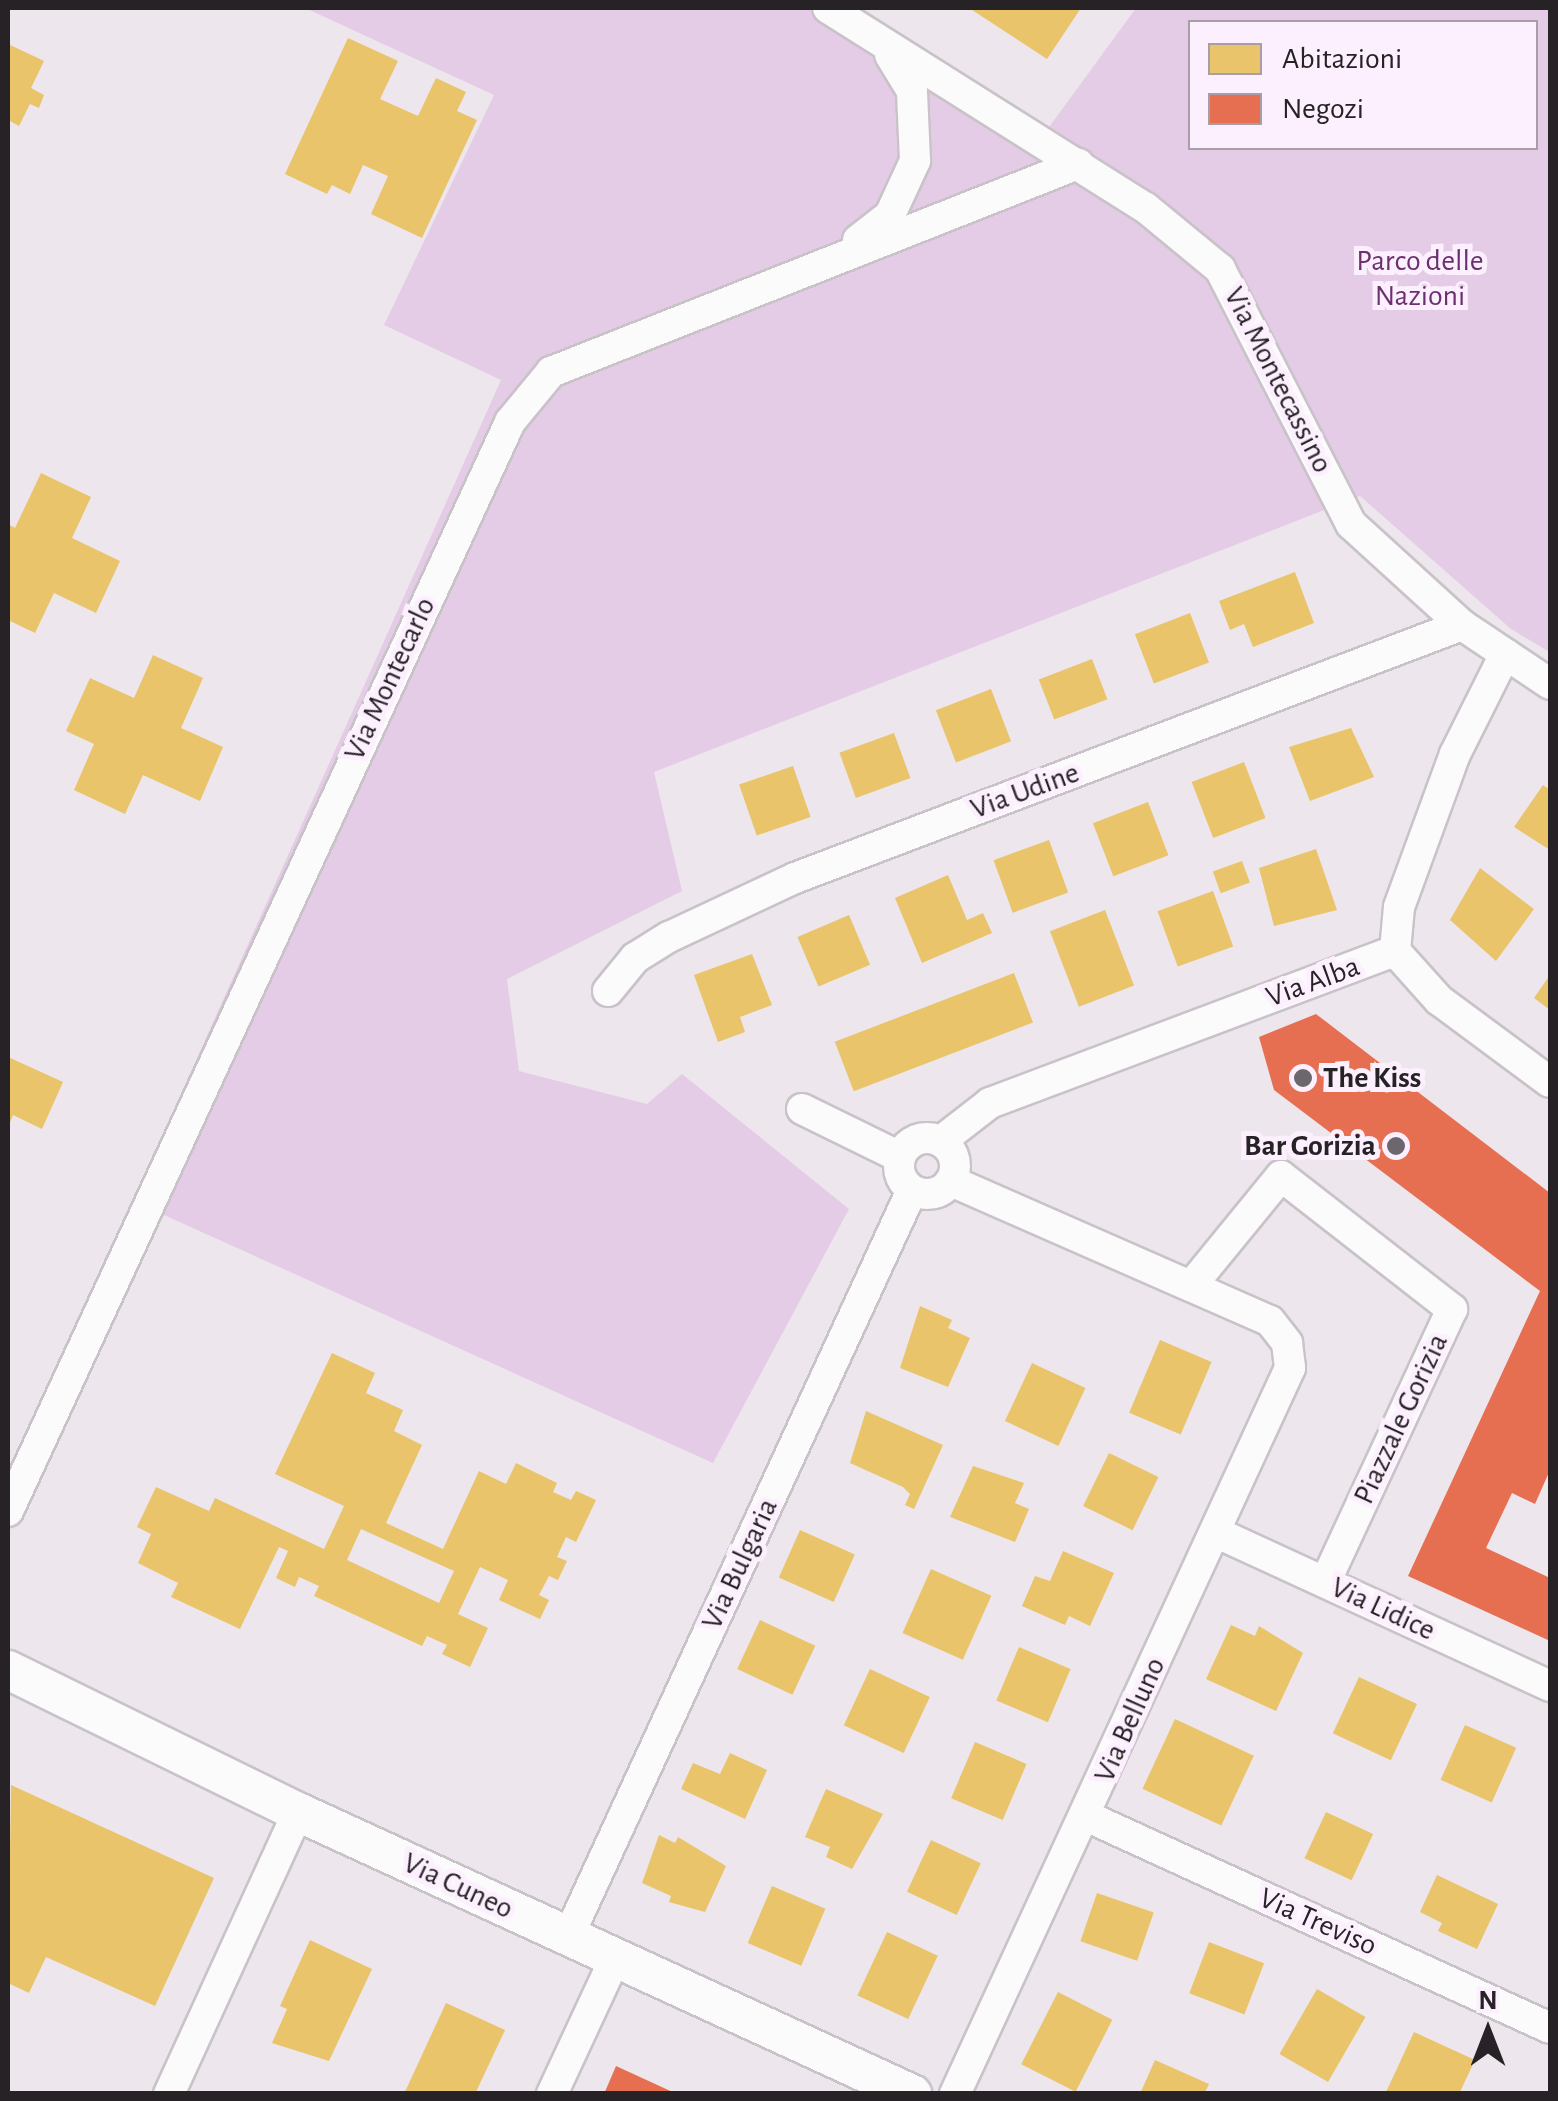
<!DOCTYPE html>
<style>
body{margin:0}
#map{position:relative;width:1558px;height:2101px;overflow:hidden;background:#ede6ed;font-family:"Alegreya Sans",sans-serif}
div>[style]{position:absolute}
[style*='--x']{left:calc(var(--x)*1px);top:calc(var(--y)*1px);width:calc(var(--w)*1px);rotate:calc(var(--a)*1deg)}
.green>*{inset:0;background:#e5cce6}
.homes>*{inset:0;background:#e9c46a;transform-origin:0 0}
.shops>*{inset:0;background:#e76f51}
.roads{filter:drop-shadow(2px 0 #c9c3c9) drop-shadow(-2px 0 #c9c3c9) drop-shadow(0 2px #c9c3c9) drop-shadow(0 -2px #c9c3c9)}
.minor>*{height:30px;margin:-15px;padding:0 15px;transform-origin:15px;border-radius:15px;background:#fcfbfc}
.minor>.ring{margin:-15px;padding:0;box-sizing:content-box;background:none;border:30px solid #fcfbfc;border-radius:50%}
.tertiary>*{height:38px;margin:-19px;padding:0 19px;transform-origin:19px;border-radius:19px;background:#fcfbfc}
.dots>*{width:28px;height:28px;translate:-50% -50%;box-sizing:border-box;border:5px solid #fdf0fe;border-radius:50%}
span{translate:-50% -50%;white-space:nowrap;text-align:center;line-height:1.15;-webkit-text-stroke:10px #fdf0fe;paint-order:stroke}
.park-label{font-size:30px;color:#6b316f}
.street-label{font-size:30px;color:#262226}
.poi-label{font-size:30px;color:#262226;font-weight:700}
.left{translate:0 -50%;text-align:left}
.right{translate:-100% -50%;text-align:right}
.frame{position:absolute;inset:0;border:10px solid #262226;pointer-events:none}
.legend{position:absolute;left:1188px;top:20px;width:350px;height:130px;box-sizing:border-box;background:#fdf0fe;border:2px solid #a79ea8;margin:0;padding:12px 18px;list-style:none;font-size:30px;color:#262226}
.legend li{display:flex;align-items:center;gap:20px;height:50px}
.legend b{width:50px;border:2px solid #a79ea8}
.north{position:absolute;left:1438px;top:1981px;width:100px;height:100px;-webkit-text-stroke:8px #fdf0fe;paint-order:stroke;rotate:0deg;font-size:28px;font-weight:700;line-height:40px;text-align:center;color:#262226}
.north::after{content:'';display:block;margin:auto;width:35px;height:45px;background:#262226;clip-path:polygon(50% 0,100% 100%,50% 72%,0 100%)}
</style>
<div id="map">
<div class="green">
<div style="clip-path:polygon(evenodd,305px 8px,848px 8px,1044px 134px,1136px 8px,1550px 8px,1548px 651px,1511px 629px,1360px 496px,654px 772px,682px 891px,507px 979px,519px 1071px,647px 1104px,682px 1074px,849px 1209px,713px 1463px,133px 1201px,501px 380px,384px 325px,494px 95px,305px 8px,1190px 22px,1536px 22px,1536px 148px,1190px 148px,1190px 22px)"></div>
</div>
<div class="homes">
<div style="clip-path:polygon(969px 8px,1081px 8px,1047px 59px)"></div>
<div style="clip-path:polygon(348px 38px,398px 61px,380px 99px,418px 116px,436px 78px,466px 92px,457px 111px,477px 120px,422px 238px,371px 214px,388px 176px,363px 165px,350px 194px,332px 185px,327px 194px,285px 174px)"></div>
<div style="clip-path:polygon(8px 44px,44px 61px,31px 88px,44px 95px,39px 108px,30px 104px,19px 126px,8px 120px)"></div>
<div style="clip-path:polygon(41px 473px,91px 497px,72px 538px,120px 561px,96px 613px,54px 593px,35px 633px,8px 620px,8px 524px,15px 528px)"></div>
<div style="clip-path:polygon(1295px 572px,1314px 623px,1253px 647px,1244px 624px,1230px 630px,1219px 601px)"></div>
<div style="left:1190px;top:613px;width:53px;height:59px;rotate:69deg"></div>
<div style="clip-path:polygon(153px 655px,203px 678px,181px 728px,223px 747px,200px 801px,143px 775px,125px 814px,74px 790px,94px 744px,66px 731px,90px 678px,134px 698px)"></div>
<div style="left:1092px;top:659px;width:43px;height:57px;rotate:69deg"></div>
<div style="left:991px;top:689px;width:56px;height:59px;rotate:69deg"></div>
<div style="clip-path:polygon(1351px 728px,1374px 777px,1310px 801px,1289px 747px)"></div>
<div style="left:894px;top:733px;width:48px;height:58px;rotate:70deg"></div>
<div style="left:1244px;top:762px;width:60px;height:56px;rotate:69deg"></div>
<div style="left:793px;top:766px;width:54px;height:57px;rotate:71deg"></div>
<div style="clip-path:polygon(1543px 785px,1550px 790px,1550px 850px,1514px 827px)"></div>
<div style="left:1148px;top:802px;width:57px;height:59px;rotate:69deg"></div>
<div style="left:1049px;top:840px;width:56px;height:59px;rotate:70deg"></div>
<div style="clip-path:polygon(1316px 849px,1337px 910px,1274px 926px,1259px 868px)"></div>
<div style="left:1242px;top:861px;width:23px;height:31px;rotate:70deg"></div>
<div style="clip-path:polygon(1480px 868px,1534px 909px,1496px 961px,1450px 920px)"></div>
<div style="clip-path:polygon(948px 875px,967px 920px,983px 913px,992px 933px,922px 963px,895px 898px)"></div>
<div style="left:1213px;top:891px;width:59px;height:59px;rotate:70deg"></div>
<div style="left:1105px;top:910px;width:81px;height:59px;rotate:69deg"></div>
<div style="left:849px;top:915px;width:54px;height:56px;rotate:67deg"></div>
<div style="clip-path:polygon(752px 954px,772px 1005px,740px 1017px,745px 1032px,718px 1042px,694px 975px)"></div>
<div style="left:1014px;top:973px;width:53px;height:192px;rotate:69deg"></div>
<div style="clip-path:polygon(1550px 975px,1550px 1010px,1534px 998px)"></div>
<div style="clip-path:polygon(8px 1057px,63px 1082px,42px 1129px,13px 1115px,8px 1128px)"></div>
<div style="clip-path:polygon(920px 1306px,952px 1320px,948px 1328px,970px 1338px,948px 1387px,900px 1368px)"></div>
<div style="left:1160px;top:1340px;width:56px;height:79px;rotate:23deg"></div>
<div style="clip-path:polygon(evenodd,332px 1353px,375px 1373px,366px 1393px,403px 1410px,394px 1431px,422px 1445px,386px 1523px,443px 1549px,479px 1471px,506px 1484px,516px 1463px,557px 1483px,553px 1492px,571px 1500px,576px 1491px,596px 1500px,576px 1542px,566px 1537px,557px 1557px,567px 1561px,558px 1580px,549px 1576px,539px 1595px,549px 1600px,540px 1619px,499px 1600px,508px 1580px,480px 1567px,458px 1614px,488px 1628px,470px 1667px,442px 1654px,447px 1645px,427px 1636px,422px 1646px,314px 1596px,319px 1586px,299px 1577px,295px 1587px,276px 1578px,288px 1551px,279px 1547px,240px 1629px,171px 1597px,178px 1583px,138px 1563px,151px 1534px,137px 1527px,156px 1487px,209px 1511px,215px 1498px,324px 1549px,344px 1506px,275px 1474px,332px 1353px,361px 1529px,454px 1571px,439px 1603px,347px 1560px,361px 1529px)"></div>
<div style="left:1032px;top:1363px;width:59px;height:64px;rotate:25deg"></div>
<div style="clip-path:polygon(866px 1411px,943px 1445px,914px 1509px,905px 1505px,910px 1494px,903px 1487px,850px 1463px)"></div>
<div style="left:1109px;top:1453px;width:55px;height:59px;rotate:26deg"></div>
<div style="clip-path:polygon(973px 1466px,1024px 1483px,1015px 1503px,1029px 1509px,1015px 1542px,950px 1517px)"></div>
<div style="left:800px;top:1530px;width:60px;height:52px;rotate:24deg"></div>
<div style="clip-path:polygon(1063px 1551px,1114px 1573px,1090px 1626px,1069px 1616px,1065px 1625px,1022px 1606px,1035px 1576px,1050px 1581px)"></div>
<div style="left:931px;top:1569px;width:66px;height:70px;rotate:24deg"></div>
<div style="left:760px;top:1620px;width:61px;height:54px;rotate:25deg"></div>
<div style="clip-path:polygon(1231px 1625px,1255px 1636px,1259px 1626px,1303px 1653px,1276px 1711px,1206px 1679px)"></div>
<div style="left:1019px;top:1647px;width:56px;height:58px;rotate:23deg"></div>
<div style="left:870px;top:1669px;width:66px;height:62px;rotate:25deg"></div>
<div style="left:1359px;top:1677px;width:64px;height:62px;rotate:25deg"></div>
<div style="left:1175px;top:1719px;width:87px;height:77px;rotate:25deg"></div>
<div style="left:1465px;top:1725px;width:56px;height:60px;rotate:24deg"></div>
<div style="left:975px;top:1742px;width:56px;height:61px;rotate:23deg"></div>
<div style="clip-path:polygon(730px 1753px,767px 1770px,745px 1819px,681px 1789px,693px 1763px,720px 1774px)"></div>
<div style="clip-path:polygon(11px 1785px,214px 1878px,155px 2006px,46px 1957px,29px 1993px,8px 1983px)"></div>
<div style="clip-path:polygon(826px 1789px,883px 1814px,852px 1869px,826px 1857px,830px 1847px,805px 1837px)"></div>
<div style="left:1326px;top:1812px;width:52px;height:51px;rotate:25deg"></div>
<div style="clip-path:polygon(659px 1835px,675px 1843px,678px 1837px,726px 1866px,705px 1912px,669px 1902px,671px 1896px,642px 1883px)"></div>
<div style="left:931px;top:1840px;width:55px;height:57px;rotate:25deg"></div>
<div style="clip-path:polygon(1437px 1875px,1498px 1904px,1477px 1949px,1438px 1931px,1442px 1923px,1420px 1912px)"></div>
<div style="left:772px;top:1886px;width:58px;height:62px;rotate:23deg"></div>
<div style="left:1097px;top:1893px;width:60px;height:51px;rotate:19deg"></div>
<div style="left:887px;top:1932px;width:56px;height:70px;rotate:25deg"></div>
<div style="clip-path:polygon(310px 1940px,372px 1969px,329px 2061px,272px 2043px,287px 2009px,280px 2006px)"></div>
<div style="left:1209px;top:1942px;width:59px;height:55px;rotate:21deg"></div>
<div style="left:1317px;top:1989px;width:56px;height:75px;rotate:30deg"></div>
<div style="left:1058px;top:1992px;width:61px;height:81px;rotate:27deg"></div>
<div style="clip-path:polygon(446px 2003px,505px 2030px,475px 2094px,404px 2094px)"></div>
<div style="clip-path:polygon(1414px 2032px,1475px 2060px,1459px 2094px,1386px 2092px)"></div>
<div style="clip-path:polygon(1155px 2060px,1209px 2084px,1204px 2094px,1140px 2094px)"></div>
</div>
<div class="shops">
<div style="clip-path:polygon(1316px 1014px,1550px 1193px,1550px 1470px,1535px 1504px,1512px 1493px,1486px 1548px,1550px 1578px,1550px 1641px,1408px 1576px,1540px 1291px,1274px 1090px,1259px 1037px)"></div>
<div style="clip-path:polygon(616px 2066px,677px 2094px,604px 2094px)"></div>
</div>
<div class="roads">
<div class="minor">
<div style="--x:828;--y:8;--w:376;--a:32.2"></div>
<div style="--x:1146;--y:208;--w:96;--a:39.5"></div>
<div style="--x:1220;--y:269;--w:287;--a:62.8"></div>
<div style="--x:1351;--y:524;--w:150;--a:42.3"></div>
<div style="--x:1462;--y:625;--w:106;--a:33.8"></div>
<div style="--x:858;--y:240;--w:41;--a:-38"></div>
<div style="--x:890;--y:215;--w:60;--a:-65.2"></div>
<div style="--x:915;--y:161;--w:70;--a:-92.5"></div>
<div style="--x:912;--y:91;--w:42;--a:-121.4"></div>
<div style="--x:1395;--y:951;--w:66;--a:48.1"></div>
<div style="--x:1439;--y:1000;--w:138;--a:36.5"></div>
<div style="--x:608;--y:991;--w:43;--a:-50.7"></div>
<div style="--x:635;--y:958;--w:40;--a:-32"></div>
<div style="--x:669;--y:937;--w:139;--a:-25.1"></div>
<div style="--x:795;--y:878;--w:713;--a:-20.77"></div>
<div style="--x:802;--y:1109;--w:109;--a:26.1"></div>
<div class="ring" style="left:899px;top:1138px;width:26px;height:26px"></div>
<div style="--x:941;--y:1141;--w:62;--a:-37.8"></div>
<div style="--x:990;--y:1103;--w:433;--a:-20.6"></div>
<div style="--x:1395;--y:951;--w:44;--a:-84.8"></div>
<div style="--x:1399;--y:907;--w:163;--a:-69.9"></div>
<div style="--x:1455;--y:754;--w:112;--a:-63.4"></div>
<div style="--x:951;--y:1181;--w:348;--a:23.7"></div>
<div style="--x:1270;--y:1321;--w:28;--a:52"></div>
<div style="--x:1287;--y:1343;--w:25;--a:83"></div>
<div style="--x:1290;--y:1368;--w:800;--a:114.77"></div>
<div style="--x:1191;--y:1286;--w:142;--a:-50.7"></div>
<div style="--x:1281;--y:1176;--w:217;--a:37.9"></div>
<div style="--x:1452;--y:1309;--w:301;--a:114.9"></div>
<div style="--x:8;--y:1511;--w:1199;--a:-65.25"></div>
<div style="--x:510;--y:422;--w:65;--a:-50.6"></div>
<div style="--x:551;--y:372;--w:567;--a:-21.54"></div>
<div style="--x:1215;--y:1532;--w:369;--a:24.7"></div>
<div style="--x:1086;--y:1816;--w:510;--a:24.56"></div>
<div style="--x:568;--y:1937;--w:822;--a:-65.27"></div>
<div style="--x:169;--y:2094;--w:310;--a:-65.4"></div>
<div style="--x:552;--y:2094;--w:150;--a:-65.1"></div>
</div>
<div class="tertiary">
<div style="--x:8;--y:1670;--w:323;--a:26.1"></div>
<div style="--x:298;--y:1812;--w:676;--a:24.67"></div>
</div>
</div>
<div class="dots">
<div style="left:1303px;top:1078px;background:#6c676c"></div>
<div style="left:1396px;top:1146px;background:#6c676c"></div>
</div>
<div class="park-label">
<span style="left:1420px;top:278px">Parco delle<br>Nazioni</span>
</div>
<div class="street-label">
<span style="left:1278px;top:380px;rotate:63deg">Via Montecassino</span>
<span style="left:390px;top:679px;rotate:-65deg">Via Montecarlo</span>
<span style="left:1025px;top:791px;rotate:-20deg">Via Udine</span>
<span style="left:1313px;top:982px;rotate:-20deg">Via Alba</span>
<span style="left:1401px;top:1419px;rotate:-65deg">Piazzale Gorizia</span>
<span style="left:740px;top:1564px;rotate:-65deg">Via Bulgaria</span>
<span style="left:1383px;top:1609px;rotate:25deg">Via Lidice</span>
<span style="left:1130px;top:1720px;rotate:-66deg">Via Belluno</span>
<span style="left:458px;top:1886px;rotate:25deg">Via Cuneo</span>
<span style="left:1318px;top:1922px;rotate:24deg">Via Treviso</span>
</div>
<div class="poi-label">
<span class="left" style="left:1323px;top:1078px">The Kiss</span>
<span class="right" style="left:1376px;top:1146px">Bar Gorizia</span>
</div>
<div class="frame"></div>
<ul class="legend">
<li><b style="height:28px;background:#e9c46a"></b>Abitazioni</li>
<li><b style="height:28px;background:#e76f51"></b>Negozi</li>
</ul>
<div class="north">N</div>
</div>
